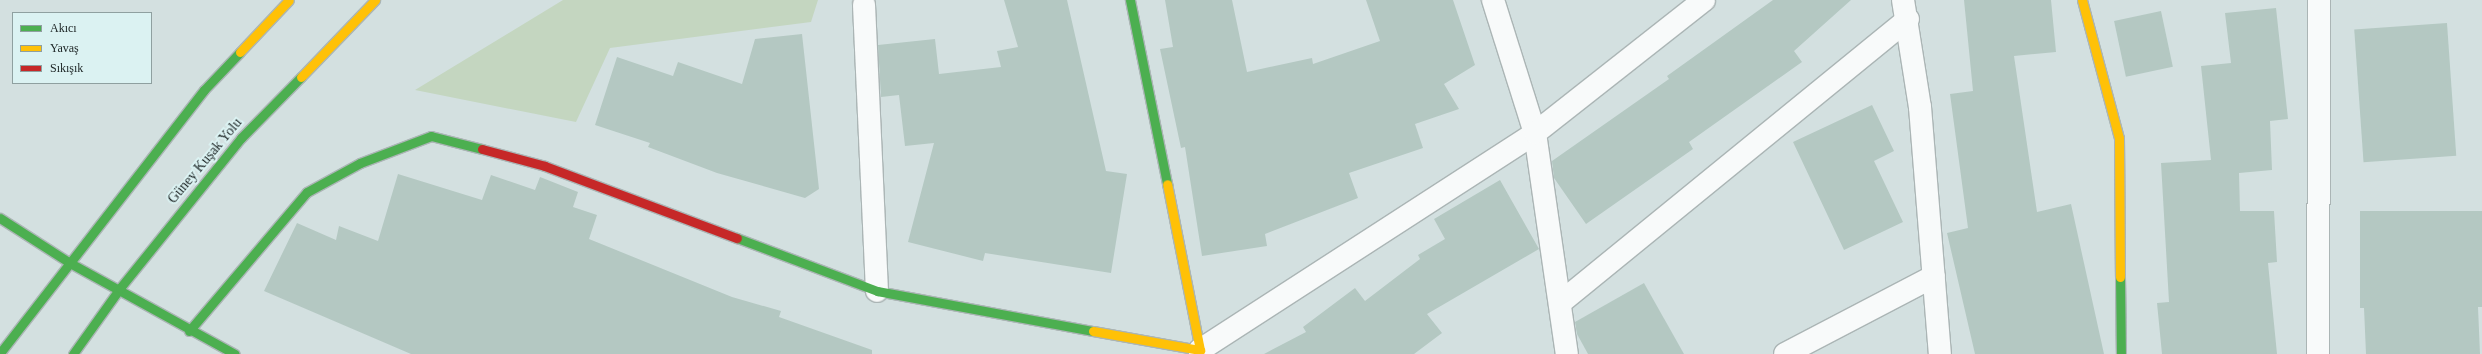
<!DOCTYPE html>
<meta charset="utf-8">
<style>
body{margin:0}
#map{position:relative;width:2482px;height:354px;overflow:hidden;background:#d3e0e0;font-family:"Times New Roman",serif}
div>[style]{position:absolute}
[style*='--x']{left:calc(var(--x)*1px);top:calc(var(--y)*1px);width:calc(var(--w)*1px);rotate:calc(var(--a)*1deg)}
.green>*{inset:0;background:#c4d6c0}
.building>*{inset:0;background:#b4c8c2;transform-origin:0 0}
.roads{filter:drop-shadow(1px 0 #abb5b5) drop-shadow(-1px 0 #abb5b5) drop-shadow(0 1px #abb5b5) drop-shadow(0 -1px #abb5b5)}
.street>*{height:22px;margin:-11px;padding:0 11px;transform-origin:11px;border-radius:11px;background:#f8fafa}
.fast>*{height:9px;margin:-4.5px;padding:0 4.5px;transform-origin:4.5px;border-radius:4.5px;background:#4caf50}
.slow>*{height:9px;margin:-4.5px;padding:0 4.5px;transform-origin:4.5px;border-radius:4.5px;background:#ffc107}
.jam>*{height:9px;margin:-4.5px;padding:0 4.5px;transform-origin:4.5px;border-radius:4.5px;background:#c62828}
span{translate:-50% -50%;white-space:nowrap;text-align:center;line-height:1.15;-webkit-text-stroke:4px #dbf2f2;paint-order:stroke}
.street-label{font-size:14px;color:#1c2424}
.legend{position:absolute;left:12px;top:12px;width:140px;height:72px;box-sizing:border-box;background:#dbf2f2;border:1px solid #8fa0a0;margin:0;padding:5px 7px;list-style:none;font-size:12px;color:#1c2424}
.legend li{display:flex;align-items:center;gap:8px;height:20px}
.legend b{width:20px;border:1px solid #8fa0a0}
</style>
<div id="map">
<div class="green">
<div style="clip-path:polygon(563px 0,818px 0,811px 22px,610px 48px,576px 122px,415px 90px)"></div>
</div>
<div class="building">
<div style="clip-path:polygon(1004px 0,1067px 0,1106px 171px,1127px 174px,1111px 273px,985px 253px,983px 261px,908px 242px,934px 143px,905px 146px,899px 95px,881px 97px,878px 45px,935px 39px,939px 74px,1001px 67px,997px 51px,1018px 47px)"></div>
<div style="clip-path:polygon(1165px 0,1232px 0,1247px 72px,1312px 58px,1313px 64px,1380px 41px,1366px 0,1453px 0,1475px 65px,1444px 84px,1459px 109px,1415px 124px,1423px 148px,1349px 173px,1358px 198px,1265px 234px,1267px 246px,1202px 256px,1185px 147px,1181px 148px,1160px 49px,1173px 47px)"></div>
<div style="clip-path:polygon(1773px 0,1851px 0,1794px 51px,1802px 62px,1689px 142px,1693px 149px,1586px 224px,1554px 178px,1552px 161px,1669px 79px,1667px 76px)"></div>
<div style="clip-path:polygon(1964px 0,2051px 0,2056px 52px,2014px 56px,2037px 212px,2071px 204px,2104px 354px,1975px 354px,1947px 233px,1968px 228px,1950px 94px,1973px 91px)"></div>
<div style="clip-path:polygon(2276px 8px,2288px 119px,2270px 121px,2272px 170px,2239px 173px,2240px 211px,2274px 211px,2277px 262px,2268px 263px,2277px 354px,2162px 354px,2157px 303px,2169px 302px,2161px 163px,2211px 160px,2201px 66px,2231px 63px,2225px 13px)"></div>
<div style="left:2161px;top:11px;width:57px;height:48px;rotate:78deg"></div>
<div style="left:2447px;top:23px;width:133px;height:93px;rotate:86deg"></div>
<div style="clip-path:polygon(802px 34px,819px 189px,805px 198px,717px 173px,648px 147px,650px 143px,595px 125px,617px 57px,673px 76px,678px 62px,742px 84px,755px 39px)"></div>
<div style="clip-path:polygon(1872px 105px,1894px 151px,1874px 161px,1903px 222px,1844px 250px,1793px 142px)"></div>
<div style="clip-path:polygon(398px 174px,482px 200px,491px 175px,535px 190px,540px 177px,578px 192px,573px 207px,597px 215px,589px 239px,732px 297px,781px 311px,779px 317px,872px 350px,872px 354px,411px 354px,264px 291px,297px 223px,336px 240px,339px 226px,378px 241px)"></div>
<div style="clip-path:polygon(1500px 180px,1539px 249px,1427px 314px,1442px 333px,1414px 354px,1264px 354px,1306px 332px,1303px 327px,1355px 288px,1365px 301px,1420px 259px,1418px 255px,1445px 239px,1434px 219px)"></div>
<div style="clip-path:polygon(2360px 211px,2482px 211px,2482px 307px,2478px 307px,2480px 354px,2366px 354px,2364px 308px,2360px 308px)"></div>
<div style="clip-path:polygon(1644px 283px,1684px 354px,1588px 354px,1577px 334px,1575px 322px)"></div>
</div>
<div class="roads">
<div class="street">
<div style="--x:1493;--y:0;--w:139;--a:72.5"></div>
<div style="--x:1535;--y:133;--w:223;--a:81.8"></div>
<div style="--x:1903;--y:0;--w:108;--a:81"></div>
<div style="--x:1920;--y:107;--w:248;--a:85.4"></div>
<div style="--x:864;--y:5;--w:286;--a:87.4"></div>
<div style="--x:1560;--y:303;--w:449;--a:-39.2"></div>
<div style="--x:1200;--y:354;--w:4;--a:-90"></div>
<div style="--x:1200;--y:350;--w:399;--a:-32.9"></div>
<div style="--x:1535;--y:133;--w:215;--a:-38.2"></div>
<div style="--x:1785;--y:354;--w:168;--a:-27.6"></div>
<div style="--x:2318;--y:354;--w:354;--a:-89.8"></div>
</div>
<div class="fast">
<div style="--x:1130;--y:0;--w:188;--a:78.6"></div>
<div style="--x:0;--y:218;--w:83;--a:32.7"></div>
<div style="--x:70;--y:263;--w:188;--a:28.9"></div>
<div style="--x:737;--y:238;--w:150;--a:20.7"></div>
<div style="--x:877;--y:291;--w:220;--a:10.5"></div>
<div style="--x:2120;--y:277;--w:77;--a:89.3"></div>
<div style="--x:189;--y:331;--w:182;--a:-49.7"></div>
<div style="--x:307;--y:192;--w:60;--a:-28.7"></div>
<div style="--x:360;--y:163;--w:76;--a:-20.8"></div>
<div style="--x:431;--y:136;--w:53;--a:14.3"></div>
<div style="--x:0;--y:353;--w:333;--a:-52.2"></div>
<div style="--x:204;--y:90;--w:52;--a:-46.5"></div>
<div style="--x:73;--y:354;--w:81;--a:-54.5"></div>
<div style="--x:120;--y:288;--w:193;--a:-51.1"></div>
<div style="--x:241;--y:138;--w:86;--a:-45.5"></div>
</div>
<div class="slow">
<div style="--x:2082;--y:0;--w:143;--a:75"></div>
<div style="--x:2119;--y:138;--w:139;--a:89.6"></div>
<div style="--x:240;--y:52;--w:71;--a:-46.7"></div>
<div style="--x:301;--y:77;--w:107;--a:-46.1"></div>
<div style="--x:1093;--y:331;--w:109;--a:10.1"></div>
<div style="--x:1200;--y:350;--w:169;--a:-101.2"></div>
</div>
<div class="jam">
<div style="--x:482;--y:149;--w:65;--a:15.1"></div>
<div style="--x:545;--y:166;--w:205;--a:20.6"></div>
</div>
</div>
<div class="street-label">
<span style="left:205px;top:161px;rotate:-50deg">Güney Kuşak Yolu</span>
</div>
<ul class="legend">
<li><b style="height:5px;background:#4caf50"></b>Akıcı</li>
<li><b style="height:5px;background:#ffc107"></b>Yavaş</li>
<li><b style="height:5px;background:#c62828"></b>Sıkışık</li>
</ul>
</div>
